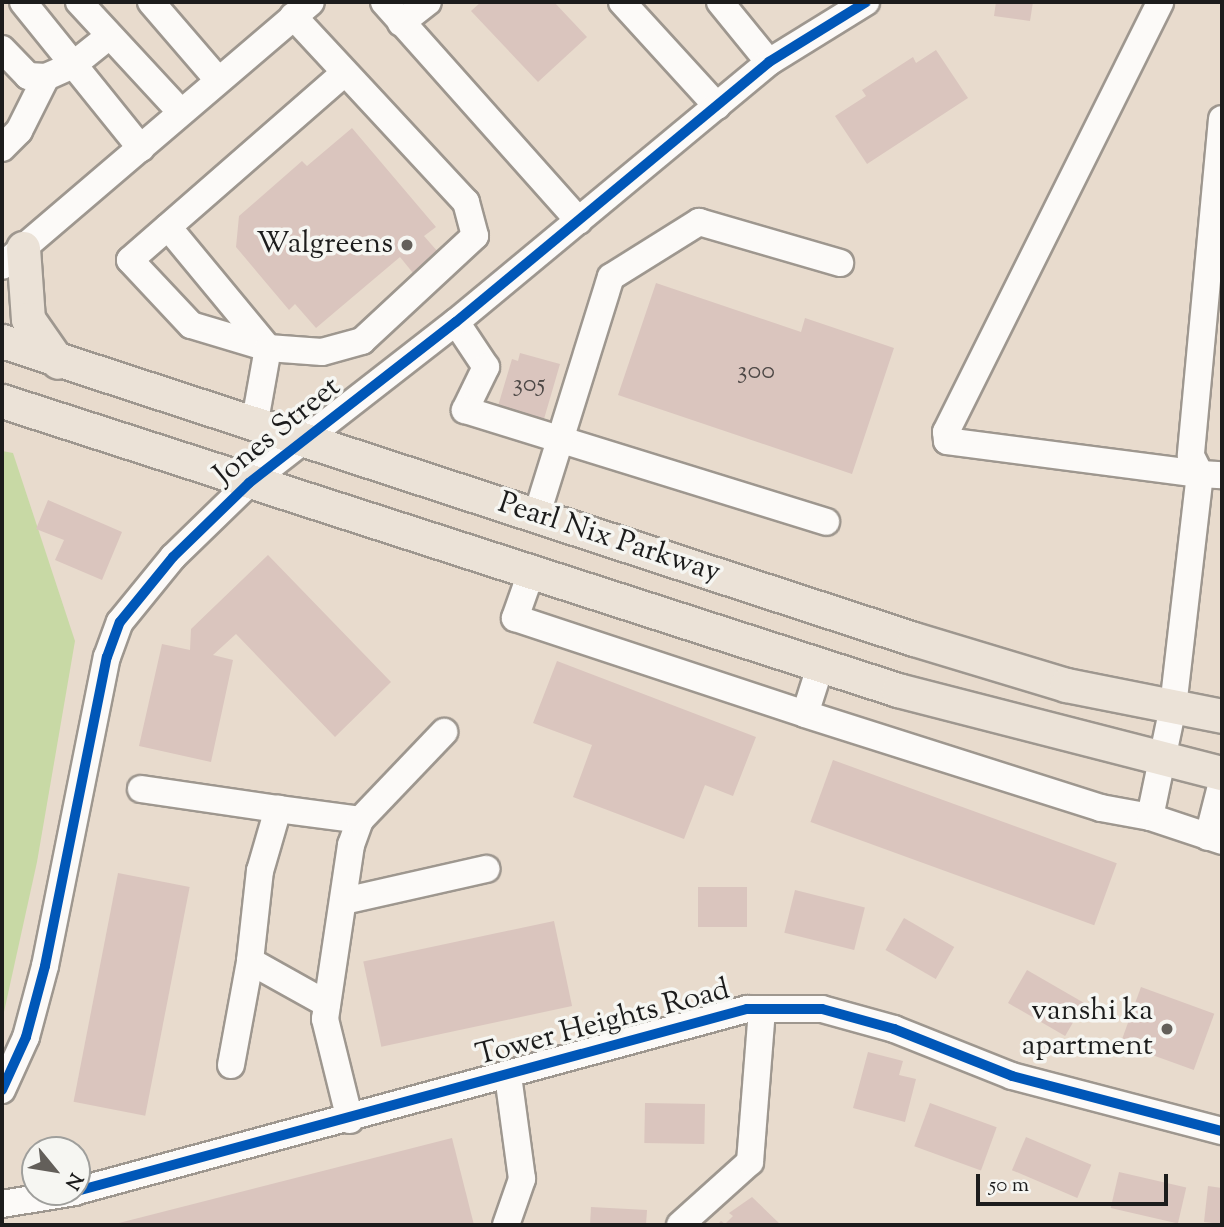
<!DOCTYPE html>
<style>
body{margin:0}
#map{position:relative;width:1224px;height:1227px;overflow:hidden;background:#e8dbcd;font-family:"Sorts Mill Goudy",serif}
div>[style]{position:absolute}
[style*='--x']{left:calc(var(--x)*1px);top:calc(var(--y)*1px);width:calc(var(--w)*1px);rotate:calc(var(--a)*1deg)}
.green>*{inset:0;background:#c8d9a5}
.building>*{inset:0;background:#dac5be;transform-origin:0 0}
.roads{filter:drop-shadow(2px 0 #9e978f) drop-shadow(-2px 0 #9e978f) drop-shadow(0 2px #9e978f) drop-shadow(0 -2px #9e978f)}
.minor>*{height:26px;margin:-13px;padding:0 13px;transform-origin:13px;border-radius:13px;background:#fcfaf8}
.major>*{height:33px;margin:-16.5px;padding:0 16.5px;transform-origin:16.5px;border-radius:16.5px;background:#ebe2d7}
.cycleway>*{height:10px;margin:-5px;padding:0 5px;transform-origin:5px;border-radius:5px;background:#0057b8}
.dots>*{width:19px;height:19px;translate:-50% -50%;box-sizing:border-box;border:4px solid #f6f6f2;border-radius:50%}
span{translate:-50% -50%;white-space:nowrap;text-align:center;line-height:1.15;-webkit-text-stroke:7px #f6f6f2;paint-order:stroke}
.number-label{font-size:26px;color:#4c4745}
.number-label span{-webkit-text-stroke-width:0}
.poi-label{font-size:30px;color:#1c1c1c}
.right{translate:-100% -50%;text-align:right}
.street-label{font-size:30px;color:#1c1c1c}
.frame{position:absolute;inset:0;border:4px solid #1c1c1c;pointer-events:none}
.north{position:absolute;left:21px;top:1136px;width:70px;height:70px;box-sizing:border-box;background:#f6f6f2;border:2px solid #9f9f9c;border-radius:50%;rotate:120deg;font-size:19px;font-weight:700;line-height:28px;text-align:center;color:#1c1c1c}
.north::after{content:'';display:block;margin:auto;width:24px;height:32px;background:#635f5a;clip-path:polygon(50% 0,100% 100%,50% 72%,0 100%)}
.scale{position:absolute;left:976px;top:1174px;width:192px;height:32px;box-sizing:border-box;border:4px solid #1c1c1c;border-top:0;padding-left:9px;font-size:21px;line-height:24px;white-space:nowrap;color:#1c1c1c;-webkit-text-stroke:5px #f6f6f2;paint-order:stroke}
</style>
<div id="map">
<div class="green">
<div style="clip-path:polygon(2px 451px,13px 453px,75px 641px,37px 862px,2px 1021px)"></div>
</div>
<div class="building">
<div style="clip-path:polygon(481px 2px,554px 2px,587px 37px,538px 82px,471px 11px)"></div>
<div style="clip-path:polygon(996px 2px,1033px 2px,1030px 21px,994px 16px)"></div>
<div style="clip-path:polygon(936px 50px,968px 98px,867px 164px,835px 116px,866px 96px,862px 90px,913px 57px,916px 63px)"></div>
<div style="clip-path:polygon(352px 128px,436px 227px,424px 236px,438px 252px,413px 273px,400px 257px,316px 328px,295px 304px,289px 310px,236px 247px,239px 216px,302px 161px,307px 166px)"></div>
<div style="clip-path:polygon(656px 283px,801px 332px,805px 318px,894px 348px,852px 474px,618px 395px)"></div>
<div style="clip-path:polygon(520px 353px,560px 364px,544px 419px,498px 406px,512px 359px,518px 361px)"></div>
<div style="clip-path:polygon(48px 500px,122px 532px,102px 580px,55px 560px,64px 540px,36px 529px)"></div>
<div style="clip-path:polygon(268px 555px,391px 682px,335px 737px,236px 634px,213px 655px,233px 660px,211px 762px,139px 746px,162px 644px,190px 650px,191px 629px)"></div>
<div style="clip-path:polygon(557px 661px,756px 737px,733px 796px,705px 785px,684px 839px,573px 797px,592px 745px,533px 723px)"></div>
<div style="left:833px;top:760px;width:302px;height:66px;rotate:20deg"></div>
<div style="left:118px;top:873px;width:73px;height:233px;rotate:11deg"></div>
<div style="left:747px;top:887px;width:40px;height:49px;rotate:90deg"></div>
<div style="left:795px;top:890px;width:72px;height:44px;rotate:14deg"></div>
<div style="left:904px;top:918px;width:58px;height:37px;rotate:30deg"></div>
<div style="left:554px;top:921px;width:87px;height:195px;rotate:78deg"></div>
<div style="left:1027px;top:970px;width:66px;height:38px;rotate:30deg"></div>
<div style="left:1141px;top:987px;width:78px;height:60px;rotate:20deg"></div>
<div style="clip-path:polygon(868px 1052px,903px 1061px,899px 1075px,916px 1079px,905px 1122px,853px 1108px)"></div>
<div style="left:645px;top:1103px;width:60px;height:40px;rotate:1deg"></div>
<div style="left:930px;top:1103px;width:71px;height:46px;rotate:20deg"></div>
<div style="left:1026px;top:1137px;width:71px;height:36px;rotate:23deg"></div>
<div style="clip-path:polygon(452px 1138px,474px 1225px,115px 1225px,115px 1224px)"></div>
<div style="left:1119px;top:1172px;width:69px;height:37px;rotate:13deg"></div>
<div style="clip-path:polygon(1208px 1186px,1222px 1188px,1222px 1224px,1204px 1222px)"></div>
<div style="clip-path:polygon(752px 1197px,781px 1225px,717px 1225px,721px 1221px,725px 1224px,733px 1216px,729px 1213px)"></div>
<div style="clip-path:polygon(591px 1207px,647px 1210px,646px 1225px,590px 1225px)"></div>
</div>
<div class="roads">
<div class="minor">
<div style="--x:23;--y:2;--w:188;--a:51.1"></div>
<div style="--x:79;--y:2;--w:150;--a:47.2"></div>
<div style="--x:151;--y:2;--w:103;--a:49.3"></div>
<div style="--x:384;--y:2;--w:293;--a:48.3"></div>
<div style="--x:622;--y:2;--w:141;--a:47.6"></div>
<div style="--x:720;--y:2;--w:77;--a:50.8"></div>
<div style="--x:293;--y:16;--w:254;--a:47.1"></div>
<div style="--x:466;--y:202;--w:35;--a:75"></div>
<div style="--x:475;--y:236;--w:154;--a:137.1"></div>
<div style="--x:362;--y:341;--w:41;--a:164.6"></div>
<div style="--x:322;--y:352;--w:54;--a:-175.8"></div>
<div style="--x:268;--y:348;--w:80;--a:-163.4"></div>
<div style="--x:191;--y:325;--w:89;--a:-133.2"></div>
<div style="--x:130;--y:260;--w:284;--a:-41.1"></div>
<div style="--x:401;--y:23;--w:34;--a:-38"></div>
<div style="--x:2;--y:49;--w:37;--a:46"></div>
<div style="--x:28;--y:76;--w:18;--a:3"></div>
<div style="--x:46;--y:77;--w:30;--a:-24"></div>
<div style="--x:73;--y:65;--w:45;--a:-38.7"></div>
<div style="--x:1222;--y:119;--w:338;--a:95.3"></div>
<div style="--x:1191;--y:456;--w:20;--a:63"></div>
<div style="--x:1200;--y:474;--w:22;--a:3"></div>
<div style="--x:2;--y:148;--w:24;--a:-45"></div>
<div style="--x:19;--y:131;--w:60;--a:-63.4"></div>
<div style="--x:168;--y:227;--w:157;--a:50.4"></div>
<div style="--x:268;--y:348;--w:74;--a:100.1"></div>
<div style="--x:2;--y:266;--w:406;--a:-40.5"></div>
<div style="--x:456;--y:322;--w:54;--a:56.3"></div>
<div style="--x:486;--y:367;--w:48;--a:116"></div>
<div style="--x:465;--y:410;--w:378;--a:17.2"></div>
<div style="--x:537;--y:514;--w:248;--a:-72.7"></div>
<div style="--x:611;--y:277;--w:104;--a:-32"></div>
<div style="--x:699;--y:222;--w:147;--a:16.2"></div>
<div style="--x:532;--y:570;--w:51;--a:109.5"></div>
<div style="--x:515;--y:618;--w:305;--a:18.3"></div>
<div style="--x:821;--y:664;--w:52;--a:107.7"></div>
<div style="--x:805;--y:714;--w:311;--a:17.6"></div>
<div style="--x:1101;--y:808;--w:50;--a:10.4"></div>
<div style="--x:1150;--y:817;--w:76;--a:18.4"></div>
<div style="--x:141;--y:789;--w:138;--a:8.3"></div>
<div style="--x:1150;--y:817;--w:112;--a:-78.2"></div>
<div style="--x:1173;--y:707;--w:235;--a:-83.4"></div>
<div style="--x:1200;--y:474;--w:255;--a:-172.6"></div>
<div style="--x:947;--y:441;--w:9;--a:-96"></div>
<div style="--x:946;--y:432;--w:480;--a:-63.5"></div>
<div style="--x:1208;--y:837;--w:57;--a:-75.7"></div>
<div style="--x:344;--y:901;--w:146;--a:-12.7"></div>
<div style="--x:327;--y:1004;--w:88;--a:-150.8"></div>
<div style="--x:250;--y:961;--w:91;--a:-83.7"></div>
<div style="--x:260;--y:871;--w:65;--a:-73.8"></div>
<div style="--x:278;--y:809;--w:83;--a:7.6"></div>
<div style="--x:231;--y:1065;--w:106;--a:-79.6"></div>
<div style="--x:2;--y:1090;--w:58;--a:-65.6"></div>
<div style="--x:26;--y:1037;--w:73;--a:-75"></div>
<div style="--x:45;--y:966;--w:315;--a:-78.7"></div>
<div style="--x:107;--y:657;--w:37;--a:-70"></div>
<div style="--x:120;--y:622;--w:84;--a:-50.8"></div>
<div style="--x:173;--y:557;--w:106;--a:-44.2"></div>
<div style="--x:249;--y:483;--w:262;--a:-37.9"></div>
<div style="--x:456;--y:322;--w:407;--a:-39.7"></div>
<div style="--x:769;--y:62;--w:114;--a:-31.7"></div>
<div style="--x:350;--y:1120;--w:104;--a:-103.9"></div>
<div style="--x:325;--y:1019;--w:176;--a:-81.5"></div>
<div style="--x:351;--y:845;--w:27;--a:-70"></div>
<div style="--x:360;--y:820;--w:122;--a:-46.3"></div>
<div style="--x:77;--y:1191;--w:694;--a:-15.2"></div>
<div style="--x:747;--y:1009;--w:75;--a:0"></div>
<div style="--x:822;--y:1009;--w:75;--a:15.5"></div>
<div style="--x:894;--y:1029;--w:127;--a:21.7"></div>
<div style="--x:1012;--y:1076;--w:217;--a:14.7"></div>
<div style="--x:2;--y:1204;--w:74;--a:-9.3"></div>
<div style="--x:506;--y:1225;--w:49;--a:-70.8"></div>
<div style="--x:522;--y:1179;--w:105;--a:-97.7"></div>
<div style="--x:680;--y:1225;--w:94;--a:-42"></div>
<div style="--x:750;--y:1162;--w:153;--a:-85.5"></div>
</div>
<div class="major">
<div style="--x:23;--y:248;--w:71;--a:86"></div>
<div style="--x:28;--y:319;--w:52;--a:55.1"></div>
<div style="--x:2;--y:341;--w:959;--a:18.1"></div>
<div style="--x:914;--y:639;--w:159;--a:16.8"></div>
<div style="--x:1066;--y:685;--w:159;--a:11.2"></div>
<div style="--x:2;--y:401;--w:941;--a:17.88"></div>
<div style="--x:898;--y:690;--w:334;--a:14.4"></div>
</div>
</div>
<div class="cycleway">
<div style="--x:2;--y:1090;--w:58;--a:-65.6"></div>
<div style="--x:26;--y:1037;--w:73;--a:-75"></div>
<div style="--x:45;--y:966;--w:315;--a:-78.7"></div>
<div style="--x:107;--y:657;--w:37;--a:-70"></div>
<div style="--x:120;--y:622;--w:84;--a:-50.8"></div>
<div style="--x:173;--y:557;--w:106;--a:-44.2"></div>
<div style="--x:249;--y:483;--w:262;--a:-37.9"></div>
<div style="--x:456;--y:322;--w:407;--a:-39.7"></div>
<div style="--x:769;--y:62;--w:114;--a:-31.7"></div>
<div style="--x:77;--y:1191;--w:694;--a:-15.2"></div>
<div style="--x:747;--y:1009;--w:75;--a:0"></div>
<div style="--x:822;--y:1009;--w:75;--a:15.5"></div>
<div style="--x:894;--y:1029;--w:127;--a:21.7"></div>
<div style="--x:1012;--y:1076;--w:217;--a:14.7"></div>
</div>
<div class="dots">
<div style="left:407px;top:245px;background:#635f5a"></div>
<div style="left:1167px;top:1029px;background:#635f5a"></div>
</div>
<div class="number-label">
<span style="left:756px;top:372px">300</span>
<span style="left:529px;top:385px">305</span>
</div>
<div class="poi-label">
<span class="right" style="left:393px;top:245px">Walgreens</span>
<span class="right" style="left:1153px;top:1029px">vanshi ka<br>apartment</span>
</div>
<div class="street-label">
<span style="left:278px;top:432px;rotate:-39deg">Jones Street</span>
<span style="left:609px;top:539px;rotate:18deg">Pearl Nix Parkway</span>
<span style="left:603px;top:1024px;rotate:-15deg">Tower Heights Road</span>
</div>
<div class="frame"></div>
<div class="north">N</div>
<div class="scale">50 m</div>
</div>
